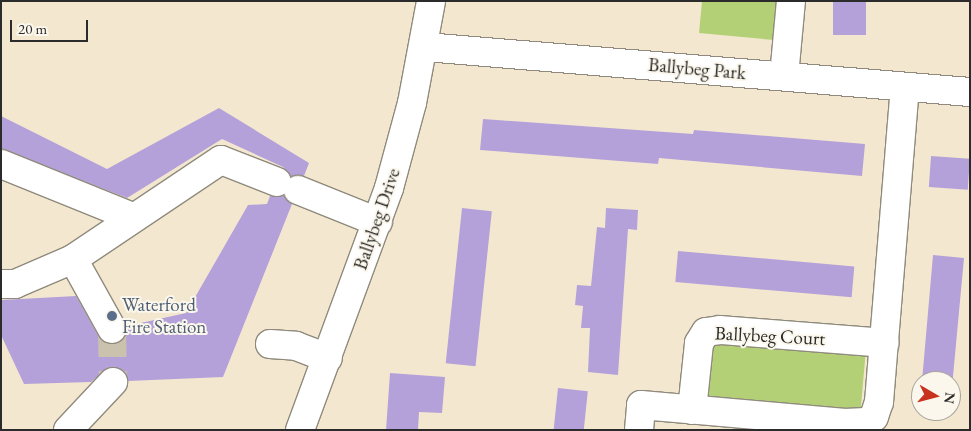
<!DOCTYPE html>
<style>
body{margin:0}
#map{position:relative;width:971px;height:431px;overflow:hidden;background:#f3e8cf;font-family:"EB Garamond",serif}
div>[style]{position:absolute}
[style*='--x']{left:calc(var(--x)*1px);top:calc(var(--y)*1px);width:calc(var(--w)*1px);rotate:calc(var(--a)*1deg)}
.green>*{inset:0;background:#b4d077;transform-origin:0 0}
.building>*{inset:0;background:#b5a1da;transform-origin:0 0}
.minor-tunnel>*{height:28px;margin-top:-14px;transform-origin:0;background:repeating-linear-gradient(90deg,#cbc2ae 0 28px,transparent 0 42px)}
.roads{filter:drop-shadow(1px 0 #8f8a7d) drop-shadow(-1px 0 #8f8a7d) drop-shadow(0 1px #8f8a7d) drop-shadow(0 -1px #8f8a7d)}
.minor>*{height:28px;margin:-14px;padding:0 14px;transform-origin:14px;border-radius:14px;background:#fff}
.dots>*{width:14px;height:14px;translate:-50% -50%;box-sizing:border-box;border:2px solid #fbf7ec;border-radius:50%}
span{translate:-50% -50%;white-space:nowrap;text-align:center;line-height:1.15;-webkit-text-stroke:4px #fbf7ec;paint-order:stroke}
.street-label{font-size:19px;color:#2b2b2b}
.service-label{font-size:19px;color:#4e5e75}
.left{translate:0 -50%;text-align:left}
.frame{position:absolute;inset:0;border:2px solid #2b2b2b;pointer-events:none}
.north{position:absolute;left:911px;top:371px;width:50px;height:50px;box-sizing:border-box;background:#fbf7ec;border:1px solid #a8a59f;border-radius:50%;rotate:98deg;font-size:14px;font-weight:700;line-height:20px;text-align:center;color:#2b2b2b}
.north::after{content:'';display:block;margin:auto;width:18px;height:22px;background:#c8321e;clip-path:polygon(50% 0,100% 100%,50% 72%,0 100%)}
.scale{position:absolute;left:10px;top:20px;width:78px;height:22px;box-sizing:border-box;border:2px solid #2b2b2b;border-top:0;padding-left:6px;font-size:15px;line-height:18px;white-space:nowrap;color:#2b2b2b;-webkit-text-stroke:4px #fbf7ec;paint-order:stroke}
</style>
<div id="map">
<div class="green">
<div style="clip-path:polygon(702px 1px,778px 1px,774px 40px,699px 33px)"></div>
<div style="left:709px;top:342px;width:157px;height:54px;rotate:5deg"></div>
</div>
<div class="building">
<div style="left:833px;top:1px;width:33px;height:34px"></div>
<div style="clip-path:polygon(219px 108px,309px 163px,304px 176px,291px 176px,283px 167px,222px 139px,127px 198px,1px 149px,1px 116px,107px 169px)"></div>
<div style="clip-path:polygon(483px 119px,693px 134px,694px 130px,865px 144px,862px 176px,659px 158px,658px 164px,480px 150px)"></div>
<div style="left:931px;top:156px;width:39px;height:31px;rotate:4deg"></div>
<div style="clip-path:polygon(270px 196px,284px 196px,292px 204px,223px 377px,128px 381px,123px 370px,109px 367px,91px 382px,24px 384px,1px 335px,1px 300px,76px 296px,99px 337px,111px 345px,119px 343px,126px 337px,127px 326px,186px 313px,248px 205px,267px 204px)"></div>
<div style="left:462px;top:208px;width:30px;height:156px;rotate:6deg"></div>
<div style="clip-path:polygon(606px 208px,638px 210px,637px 230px,628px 229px,618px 375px,588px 372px,590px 328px,581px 328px,583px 306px,575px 305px,577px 285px,591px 286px,597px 227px,605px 228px)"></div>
<div style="left:678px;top:251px;width:177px;height:31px;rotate:5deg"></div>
<div style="clip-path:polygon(933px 255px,964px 258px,951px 398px,951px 381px,922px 381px)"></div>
<div style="clip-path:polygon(390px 373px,445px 377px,442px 413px,419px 412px,418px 430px,386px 430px)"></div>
<div style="left:558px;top:388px;width:30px;height:42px;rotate:6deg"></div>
</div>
<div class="minor-tunnel">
<div style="--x:112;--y:329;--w:53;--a:88.9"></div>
</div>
<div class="roads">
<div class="minor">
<div style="--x:425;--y:47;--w:547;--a:4.72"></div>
<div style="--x:784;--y:76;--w:75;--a:-84.7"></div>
<div style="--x:1;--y:164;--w:141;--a:22"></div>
<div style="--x:298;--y:190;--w:86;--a:21.8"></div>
<div style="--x:73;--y:259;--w:80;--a:60.9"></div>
<div style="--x:1;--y:284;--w:14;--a:0"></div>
<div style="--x:15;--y:284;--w:63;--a:-23.3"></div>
<div style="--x:73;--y:259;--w:178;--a:-33.8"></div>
<div style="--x:221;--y:160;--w:60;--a:21.4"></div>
<div style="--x:270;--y:344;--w:26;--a:4"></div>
<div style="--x:296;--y:346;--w:34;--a:21"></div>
<div style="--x:692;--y:410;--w:67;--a:-84"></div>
<div style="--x:699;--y:343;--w:13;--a:-58"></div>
<div style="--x:706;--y:332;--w:14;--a:-8"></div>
<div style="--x:720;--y:330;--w:165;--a:4.5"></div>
<div style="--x:68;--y:430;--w:66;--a:-46.8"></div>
<div style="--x:300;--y:430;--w:258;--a:-69.8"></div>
<div style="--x:389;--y:188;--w:88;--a:-74.9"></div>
<div style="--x:412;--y:103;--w:104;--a:-79.4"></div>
<div style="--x:639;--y:430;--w:25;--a:-85"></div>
<div style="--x:641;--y:405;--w:205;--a:5"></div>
<div style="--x:845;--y:423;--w:21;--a:-3"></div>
<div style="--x:866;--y:422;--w:9;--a:-32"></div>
<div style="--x:874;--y:417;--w:16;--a:-72"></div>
<div style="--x:879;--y:402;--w:316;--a:-85.3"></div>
</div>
</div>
<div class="dots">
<div style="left:112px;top:316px;background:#5c6f8a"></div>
</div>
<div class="street-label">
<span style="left:697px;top:69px;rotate:5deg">Ballybeg Park</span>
<span style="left:377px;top:219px;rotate:-71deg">Ballybeg Drive</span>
<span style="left:770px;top:336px;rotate:3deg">Ballybeg Court</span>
</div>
<div class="service-label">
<span class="left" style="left:122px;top:316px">Waterford<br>Fire Station</span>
</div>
<div class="frame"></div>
<div class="north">N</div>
<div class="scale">20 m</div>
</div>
